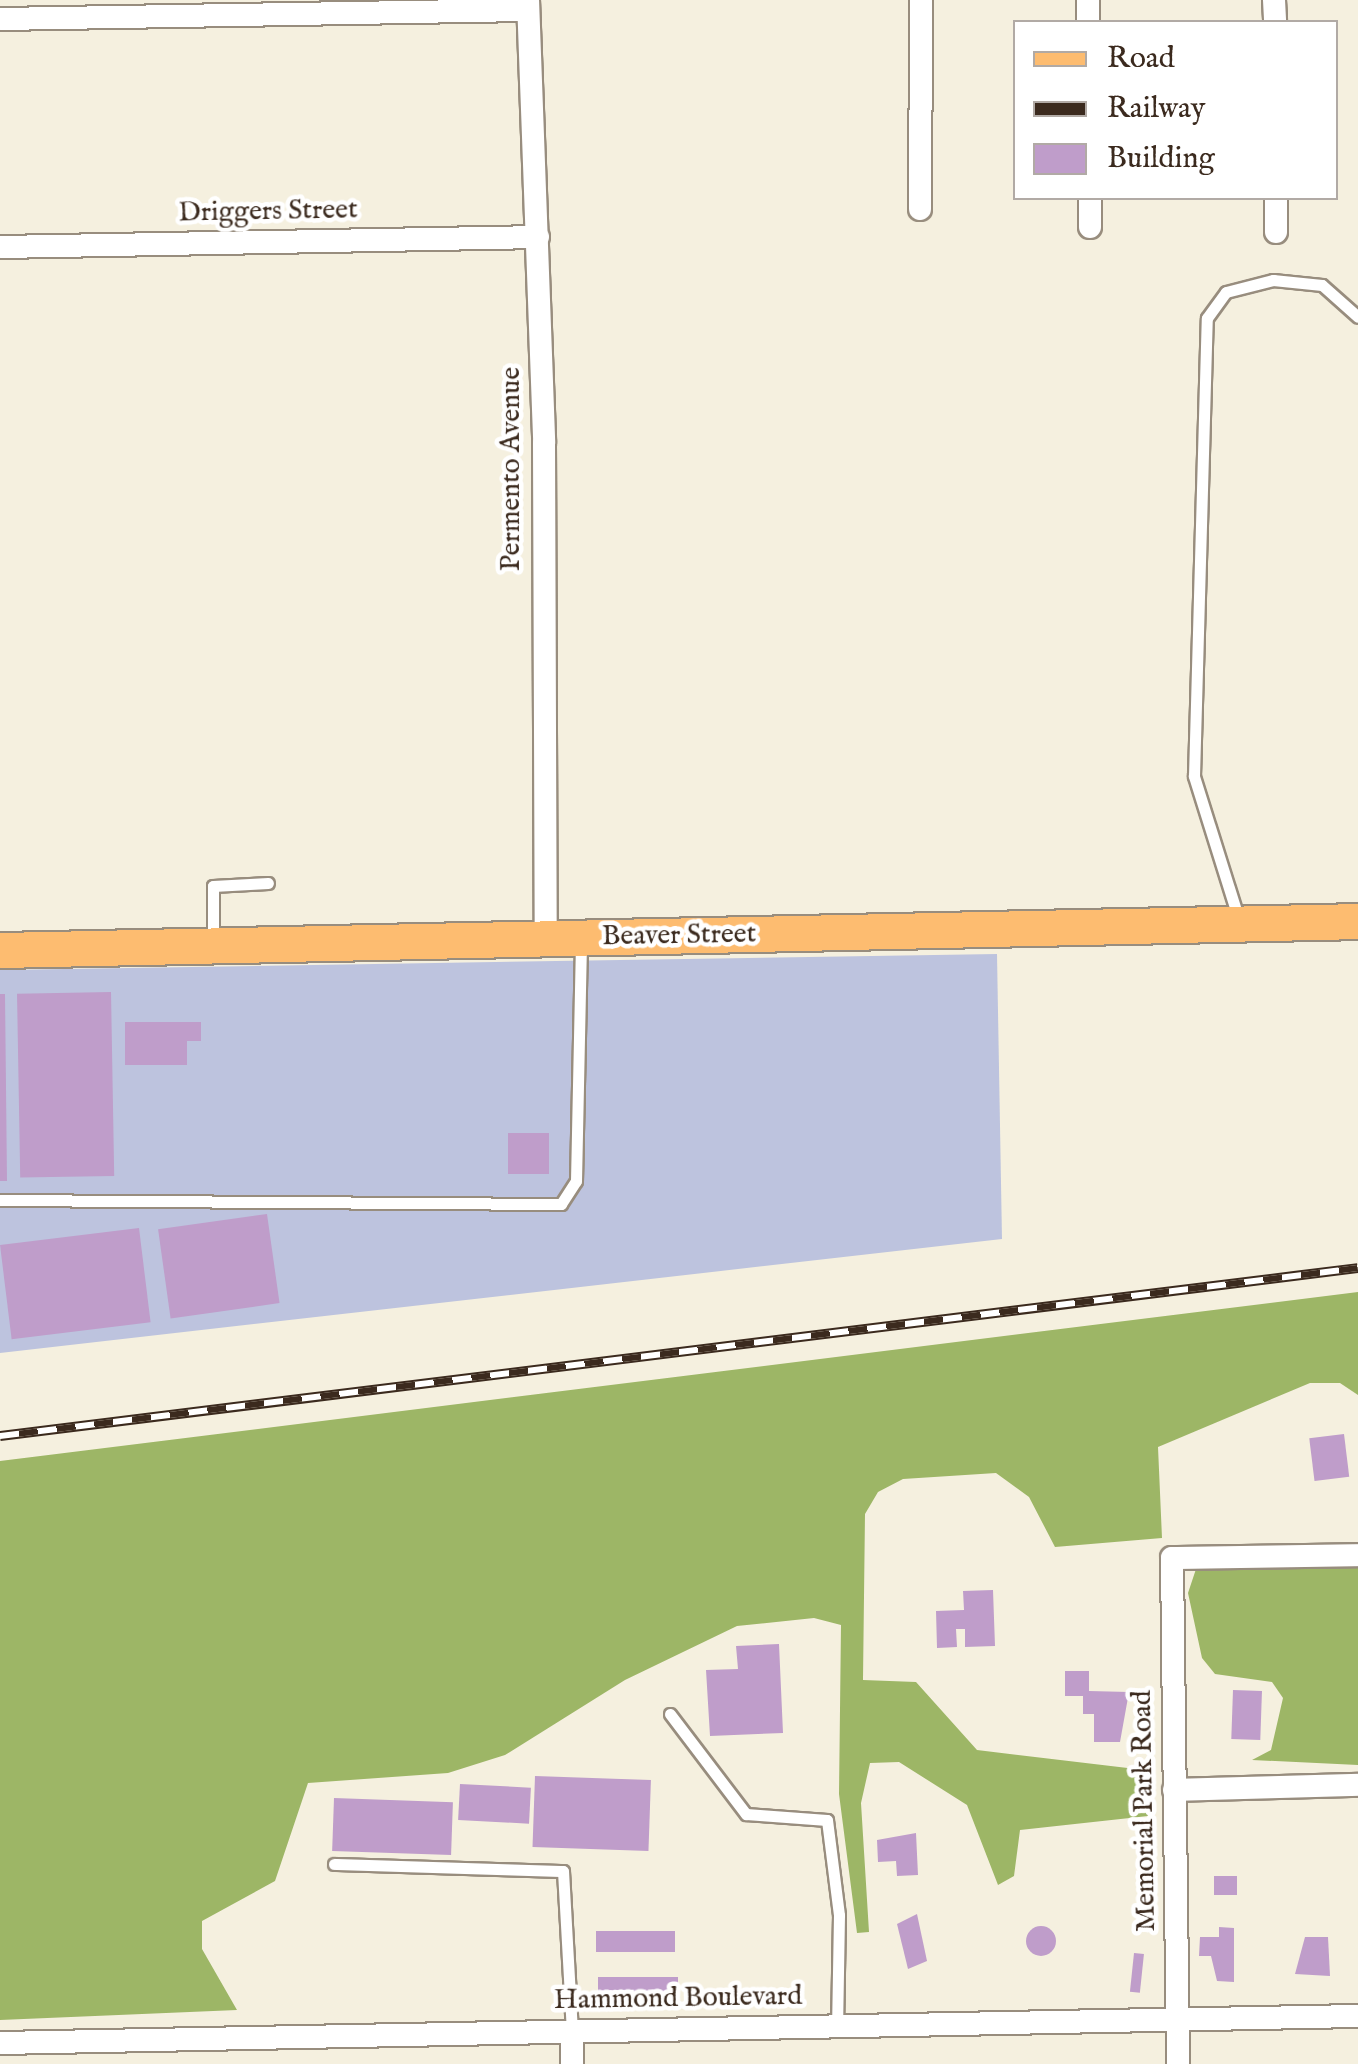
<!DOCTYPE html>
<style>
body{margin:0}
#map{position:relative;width:1358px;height:2064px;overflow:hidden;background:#f5f0df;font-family:"IM FELL English",serif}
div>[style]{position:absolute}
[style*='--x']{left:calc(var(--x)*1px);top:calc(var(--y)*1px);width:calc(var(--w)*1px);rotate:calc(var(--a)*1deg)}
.industrial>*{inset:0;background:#bdc3de}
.forest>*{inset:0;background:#9db666}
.building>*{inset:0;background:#bf9dca;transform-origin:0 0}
.round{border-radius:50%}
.roads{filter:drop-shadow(2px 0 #988d7e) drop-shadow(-2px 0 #988d7e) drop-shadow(0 2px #988d7e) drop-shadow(0 -2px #988d7e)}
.lane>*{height:11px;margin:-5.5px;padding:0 5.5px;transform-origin:5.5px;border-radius:5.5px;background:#fff}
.street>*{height:22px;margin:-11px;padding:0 11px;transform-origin:11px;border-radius:11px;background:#fff}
.primary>*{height:35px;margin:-17.5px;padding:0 17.5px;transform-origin:17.5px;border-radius:17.5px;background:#fdbc70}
.rail>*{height:10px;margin-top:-5px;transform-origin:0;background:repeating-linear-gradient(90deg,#fff 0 19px,#3b2a1e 0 38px);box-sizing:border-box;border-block:2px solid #3b2a1e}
span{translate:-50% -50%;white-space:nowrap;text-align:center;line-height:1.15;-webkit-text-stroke:9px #fff;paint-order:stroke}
.street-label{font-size:28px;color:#3b2a1e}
.legend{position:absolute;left:1013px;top:20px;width:325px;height:180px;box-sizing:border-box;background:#fff;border:2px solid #b1aaa5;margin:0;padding:12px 18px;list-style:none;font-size:30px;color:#3b2a1e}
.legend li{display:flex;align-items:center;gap:20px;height:50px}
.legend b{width:50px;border:2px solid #b1aaa5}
</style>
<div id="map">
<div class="industrial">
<div style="clip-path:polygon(997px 954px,1002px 1239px,0 1353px,0 970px)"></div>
</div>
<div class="forest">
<div style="clip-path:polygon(1358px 1292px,1358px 1395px,1340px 1383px,1310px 1383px,1158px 1447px,1162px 1538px,1055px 1547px,1029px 1497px,996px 1473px,903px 1479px,878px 1492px,865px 1514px,863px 1680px,916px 1682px,977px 1750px,1136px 1769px,1148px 1816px,1020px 1830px,1014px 1876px,998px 1885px,967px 1805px,899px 1762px,870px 1763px,861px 1803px,869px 1932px,857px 1933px,839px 1794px,841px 1625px,814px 1618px,737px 1626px,625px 1680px,505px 1755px,448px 1773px,308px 1783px,275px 1881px,202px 1921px,202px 1949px,237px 2010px,0 2020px,0 1461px)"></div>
<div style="clip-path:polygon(1198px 1563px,1358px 1564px,1358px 1765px,1252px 1760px,1271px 1750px,1283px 1698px,1272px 1682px,1215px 1674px,1202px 1658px,1188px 1593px)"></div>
</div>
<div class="building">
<div style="left:111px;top:992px;width:184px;height:94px;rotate:89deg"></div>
<div style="clip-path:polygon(0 994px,5px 994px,7px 1181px,0 1181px)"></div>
<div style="clip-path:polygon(125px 1022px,201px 1022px,201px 1041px,187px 1041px,187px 1065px,125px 1065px)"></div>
<div style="left:508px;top:1133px;width:41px;height:41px"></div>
<div style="left:267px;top:1214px;width:90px;height:110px;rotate:82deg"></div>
<div style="left:139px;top:1228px;width:95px;height:140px;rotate:83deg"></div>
<div style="left:1344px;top:1434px;width:43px;height:35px;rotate:83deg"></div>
<div style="clip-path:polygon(993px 1590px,995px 1646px,965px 1647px,965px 1629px,956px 1629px,957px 1647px,937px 1648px,936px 1611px,964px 1610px,963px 1591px)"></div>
<div style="clip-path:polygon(779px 1644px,783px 1733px,710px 1736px,706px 1670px,738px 1669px,736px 1646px)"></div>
<div style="clip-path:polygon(1065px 1671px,1089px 1671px,1089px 1691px,1129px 1692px,1120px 1742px,1094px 1742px,1094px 1714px,1083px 1714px,1083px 1696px,1065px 1696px)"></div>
<div style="left:1233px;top:1690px;width:29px;height:49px;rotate:2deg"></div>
<div style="left:535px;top:1776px;width:116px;height:71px;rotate:2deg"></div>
<div style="left:460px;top:1784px;width:71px;height:36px;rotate:3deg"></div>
<div style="left:334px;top:1798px;width:119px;height:53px;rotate:2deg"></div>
<div style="clip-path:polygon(916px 1833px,918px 1875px,897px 1876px,896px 1861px,878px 1862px,877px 1840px)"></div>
<div style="left:1237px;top:1876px;width:19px;height:23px;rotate:90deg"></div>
<div style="clip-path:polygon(917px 1914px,927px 1961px,908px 1969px,897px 1924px)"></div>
<div class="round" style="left:1026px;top:1926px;width:30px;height:30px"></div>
<div style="clip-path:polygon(1219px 1927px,1234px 1928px,1234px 1982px,1217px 1981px,1211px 1956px,1199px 1956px,1200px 1937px,1219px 1937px)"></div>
<div style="left:675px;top:1931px;width:21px;height:79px;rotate:90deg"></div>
<div style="clip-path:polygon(1305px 1937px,1328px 1937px,1330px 1976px,1295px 1974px)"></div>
<div style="left:1134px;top:1953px;width:10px;height:39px;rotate:6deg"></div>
<div style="left:678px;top:1977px;width:21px;height:80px;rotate:90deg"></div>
</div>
<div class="roads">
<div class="lane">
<div style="--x:1239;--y:920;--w:151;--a:-107.4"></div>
<div style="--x:1194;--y:776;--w:458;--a:-88.4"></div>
<div style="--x:1207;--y:318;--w:32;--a:-54"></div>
<div style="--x:1226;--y:292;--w:49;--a:-14.3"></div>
<div style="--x:1273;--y:280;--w:49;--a:5.8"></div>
<div style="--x:1322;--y:285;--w:48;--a:41.6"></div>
<div style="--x:213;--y:941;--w:55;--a:-90"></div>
<div style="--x:213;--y:886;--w:55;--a:-3.1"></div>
<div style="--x:0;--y:1200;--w:561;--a:0.41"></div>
<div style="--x:561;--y:1204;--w:27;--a:-57"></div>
<div style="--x:576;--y:1181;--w:239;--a:-88.8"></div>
<div style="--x:670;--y:1714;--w:126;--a:52.8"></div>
<div style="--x:746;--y:1814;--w:81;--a:4.2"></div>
<div style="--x:827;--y:1820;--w:96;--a:82.8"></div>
<div style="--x:839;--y:1915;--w:110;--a:91"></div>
<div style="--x:334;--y:1864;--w:229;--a:1.8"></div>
<div style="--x:563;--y:1871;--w:161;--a:86.8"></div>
</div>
<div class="street">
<div style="--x:528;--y:0;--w:443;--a:87.9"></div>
<div style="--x:544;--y:443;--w:495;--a:89.8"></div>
<div style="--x:1088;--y:0;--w:22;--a:90"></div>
<div style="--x:1274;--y:0;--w:22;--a:87"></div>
<div style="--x:0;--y:19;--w:528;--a:-0.98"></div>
<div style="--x:1090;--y:198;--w:29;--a:90"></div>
<div style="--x:1276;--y:198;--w:34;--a:90"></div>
<div style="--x:920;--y:209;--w:209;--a:-89.7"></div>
<div style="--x:0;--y:247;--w:538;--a:-1.06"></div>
<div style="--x:1174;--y:1790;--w:184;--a:-1.6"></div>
<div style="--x:572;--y:2032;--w:32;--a:90"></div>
<div style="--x:0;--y:2043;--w:1358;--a:-1.14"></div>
<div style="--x:1178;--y:2064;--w:506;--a:-90.68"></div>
<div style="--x:1172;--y:1558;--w:186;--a:-0.9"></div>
</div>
<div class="primary">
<div style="--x:0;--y:950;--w:1358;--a:-1.22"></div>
</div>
</div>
<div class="rail">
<div style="--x:0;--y:1436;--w:1368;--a:-7.05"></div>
</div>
<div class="street-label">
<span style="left:268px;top:212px;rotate:-1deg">Driggers Street</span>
<span style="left:512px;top:469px;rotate:-90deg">Permento Avenue</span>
<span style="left:679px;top:936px;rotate:-1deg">Beaver Street</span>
<span style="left:1145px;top:1811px;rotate:-91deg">Memorial Park Road</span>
<span style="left:678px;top:1999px;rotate:-1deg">Hammond Boulevard</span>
</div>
<ul class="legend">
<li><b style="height:12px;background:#fdbc70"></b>Road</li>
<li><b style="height:12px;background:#3b2a1e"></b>Railway</li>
<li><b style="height:28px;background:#bf9dca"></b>Building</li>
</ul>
</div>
